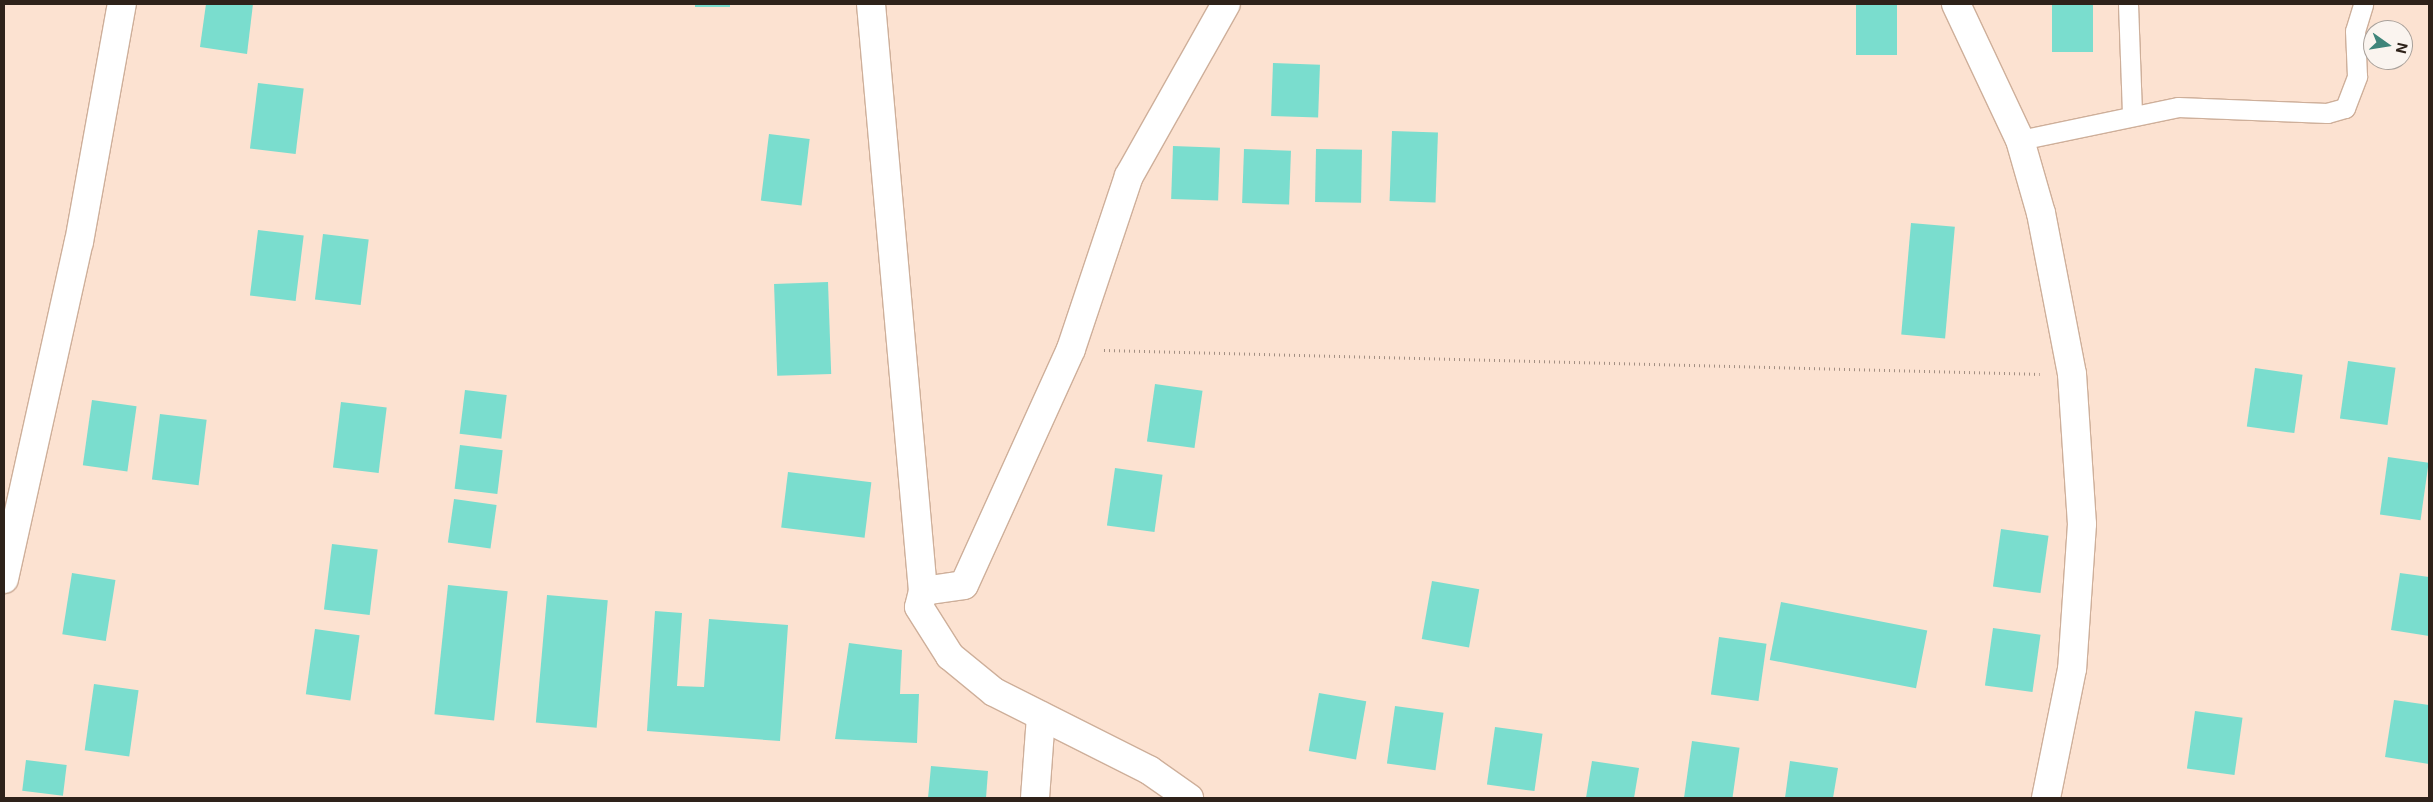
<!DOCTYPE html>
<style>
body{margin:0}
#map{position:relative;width:2433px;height:802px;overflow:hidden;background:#fce2d1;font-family:Inter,sans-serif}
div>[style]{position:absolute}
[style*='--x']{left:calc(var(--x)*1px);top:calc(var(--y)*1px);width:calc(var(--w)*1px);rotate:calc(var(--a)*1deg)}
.building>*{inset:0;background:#7addce;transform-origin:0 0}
.path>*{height:3px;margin-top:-1.5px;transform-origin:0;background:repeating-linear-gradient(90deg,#a38f82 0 1px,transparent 0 5px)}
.roads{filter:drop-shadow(1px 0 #ceaf9a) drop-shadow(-1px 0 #ceaf9a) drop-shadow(0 1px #ceaf9a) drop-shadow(0 -1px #ceaf9a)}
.service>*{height:19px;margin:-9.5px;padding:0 9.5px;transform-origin:9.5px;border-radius:9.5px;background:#fff}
.minor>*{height:28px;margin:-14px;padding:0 14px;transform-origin:14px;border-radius:14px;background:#fff}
.tertiary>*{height:28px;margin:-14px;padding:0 14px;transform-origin:14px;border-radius:14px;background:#fff}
span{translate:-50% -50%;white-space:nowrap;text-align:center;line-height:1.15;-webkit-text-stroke:4px #faf4ef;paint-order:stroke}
.frame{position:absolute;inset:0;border:5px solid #2e221a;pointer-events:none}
.north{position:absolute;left:2363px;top:20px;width:50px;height:50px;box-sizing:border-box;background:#faf4ef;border:1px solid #a8a09a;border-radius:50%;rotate:103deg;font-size:14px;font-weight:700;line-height:20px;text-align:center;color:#2e221a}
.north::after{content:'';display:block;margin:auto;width:18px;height:22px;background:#3f857a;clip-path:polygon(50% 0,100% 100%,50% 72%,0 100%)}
</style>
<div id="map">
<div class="building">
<div style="clip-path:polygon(206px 4px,253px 4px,247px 54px,200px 47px)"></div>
<div style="left:695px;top:4px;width:35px;height:3px"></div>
<div style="left:1856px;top:4px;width:41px;height:51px"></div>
<div style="left:2052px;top:4px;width:41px;height:48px"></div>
<div style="left:1273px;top:63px;width:47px;height:53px;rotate:2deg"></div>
<div style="left:258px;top:83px;width:46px;height:66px;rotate:7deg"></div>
<div style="left:1392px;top:131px;width:46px;height:70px;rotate:2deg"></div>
<div style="left:769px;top:134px;width:41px;height:67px;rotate:7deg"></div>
<div style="left:1173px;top:146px;width:47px;height:53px;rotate:2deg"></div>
<div style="left:1244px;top:149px;width:47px;height:54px;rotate:2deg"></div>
<div style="left:1316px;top:149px;width:46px;height:53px;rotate:1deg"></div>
<div style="left:1911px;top:223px;width:44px;height:112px;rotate:5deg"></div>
<div style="left:258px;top:230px;width:46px;height:66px;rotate:7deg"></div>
<div style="left:323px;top:234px;width:46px;height:66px;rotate:7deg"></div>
<div style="left:828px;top:282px;width:92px;height:54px;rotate:88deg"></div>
<div style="left:2348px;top:361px;width:48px;height:58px;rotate:8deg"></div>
<div style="left:2255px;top:368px;width:48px;height:59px;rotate:8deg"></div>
<div style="left:1155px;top:384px;width:48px;height:58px;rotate:8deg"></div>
<div style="left:465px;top:390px;width:42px;height:44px;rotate:7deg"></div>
<div style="left:92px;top:400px;width:45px;height:66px;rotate:8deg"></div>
<div style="left:341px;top:402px;width:46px;height:66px;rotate:7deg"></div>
<div style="left:160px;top:414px;width:47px;height:66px;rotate:7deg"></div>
<div style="left:460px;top:445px;width:43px;height:44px;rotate:7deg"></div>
<div style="left:2388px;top:457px;width:41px;height:58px;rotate:8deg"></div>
<div style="left:1115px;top:468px;width:48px;height:58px;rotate:8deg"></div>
<div style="left:788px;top:472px;width:84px;height:56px;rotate:7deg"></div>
<div style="left:454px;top:499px;width:43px;height:44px;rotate:8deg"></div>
<div style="left:2001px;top:529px;width:48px;height:58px;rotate:8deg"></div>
<div style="left:332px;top:544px;width:46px;height:66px;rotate:7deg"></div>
<div style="left:72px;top:573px;width:44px;height:62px;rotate:9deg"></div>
<div style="clip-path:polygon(2400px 573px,2429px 577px,2429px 636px,2391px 630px)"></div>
<div style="left:1432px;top:581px;width:48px;height:59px;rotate:10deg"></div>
<div style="left:448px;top:585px;width:60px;height:130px;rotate:6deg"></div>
<div style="left:547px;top:595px;width:61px;height:128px;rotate:5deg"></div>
<div style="left:1781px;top:602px;width:149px;height:59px;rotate:11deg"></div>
<div style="clip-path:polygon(655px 611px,682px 613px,677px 686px,704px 687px,709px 619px,788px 625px,780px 741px,647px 731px)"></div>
<div style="left:1993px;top:628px;width:48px;height:58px;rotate:8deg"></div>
<div style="left:315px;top:629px;width:45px;height:66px;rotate:8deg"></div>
<div style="left:1719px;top:637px;width:48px;height:58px;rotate:8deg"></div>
<div style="clip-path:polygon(849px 643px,902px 650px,900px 694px,919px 694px,917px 743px,835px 739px)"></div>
<div style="left:94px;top:684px;width:45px;height:67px;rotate:8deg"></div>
<div style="left:1319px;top:693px;width:48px;height:59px;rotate:10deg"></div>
<div style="clip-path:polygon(2394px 700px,2429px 705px,2429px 764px,2385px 757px)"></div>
<div style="left:1395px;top:706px;width:49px;height:58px;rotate:8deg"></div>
<div style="left:2195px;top:711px;width:48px;height:58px;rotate:8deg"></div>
<div style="left:1495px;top:727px;width:48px;height:58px;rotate:8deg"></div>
<div style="left:1692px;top:741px;width:48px;height:58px;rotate:8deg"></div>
<div style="left:26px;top:760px;width:41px;height:31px;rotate:7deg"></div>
<div style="clip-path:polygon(1592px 761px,1639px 768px,1634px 798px,1586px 798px)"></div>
<div style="clip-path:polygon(1790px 761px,1838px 768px,1833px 798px,1785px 798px)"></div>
<div style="clip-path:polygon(931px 766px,988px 771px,986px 798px,928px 798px)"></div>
</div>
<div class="path">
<div style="--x:1104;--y:350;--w:936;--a:1.47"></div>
</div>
<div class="roads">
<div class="service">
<div style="--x:2128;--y:4;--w:111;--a:87.9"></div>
<div style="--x:2020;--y:140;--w:161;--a:-11.8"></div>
<div style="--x:2178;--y:107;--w:149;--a:2.3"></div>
<div style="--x:2327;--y:113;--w:19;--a:-16"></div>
<div style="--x:2345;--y:108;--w:34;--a:-69"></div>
<div style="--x:2357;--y:76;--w:45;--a:-92.5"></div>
<div style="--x:2355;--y:31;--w:28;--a:-73"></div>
</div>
<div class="minor">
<div style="--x:923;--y:591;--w:41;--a:-8.3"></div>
<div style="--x:964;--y:585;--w:259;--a:-65.6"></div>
<div style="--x:1071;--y:349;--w:182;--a:-71.5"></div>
<div style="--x:1129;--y:176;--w:197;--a:-60.6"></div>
<div style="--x:1035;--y:798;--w:82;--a:-85.8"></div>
</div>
<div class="tertiary">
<div style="--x:871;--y:4;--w:589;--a:84.94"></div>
<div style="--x:923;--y:591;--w:16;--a:104"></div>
<div style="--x:919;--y:607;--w:58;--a:57.7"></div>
<div style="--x:950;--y:656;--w:57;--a:39.3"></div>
<div style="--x:994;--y:692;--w:174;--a:26.7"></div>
<div style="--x:1149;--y:770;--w:49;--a:35"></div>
<div style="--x:1956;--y:4;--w:150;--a:64.8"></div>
<div style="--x:2020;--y:140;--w:76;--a:74"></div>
<div style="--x:2041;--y:213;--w:164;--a:79.1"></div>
<div style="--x:2072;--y:374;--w:150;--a:86.2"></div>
<div style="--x:2082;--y:524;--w:145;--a:93.9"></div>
<div style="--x:2072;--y:669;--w:132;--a:101.4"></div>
<div style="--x:4;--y:579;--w:345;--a:-77.5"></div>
<div style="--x:79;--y:242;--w:242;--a:-79.8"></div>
</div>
</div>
<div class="frame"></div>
<div class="north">N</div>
</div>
